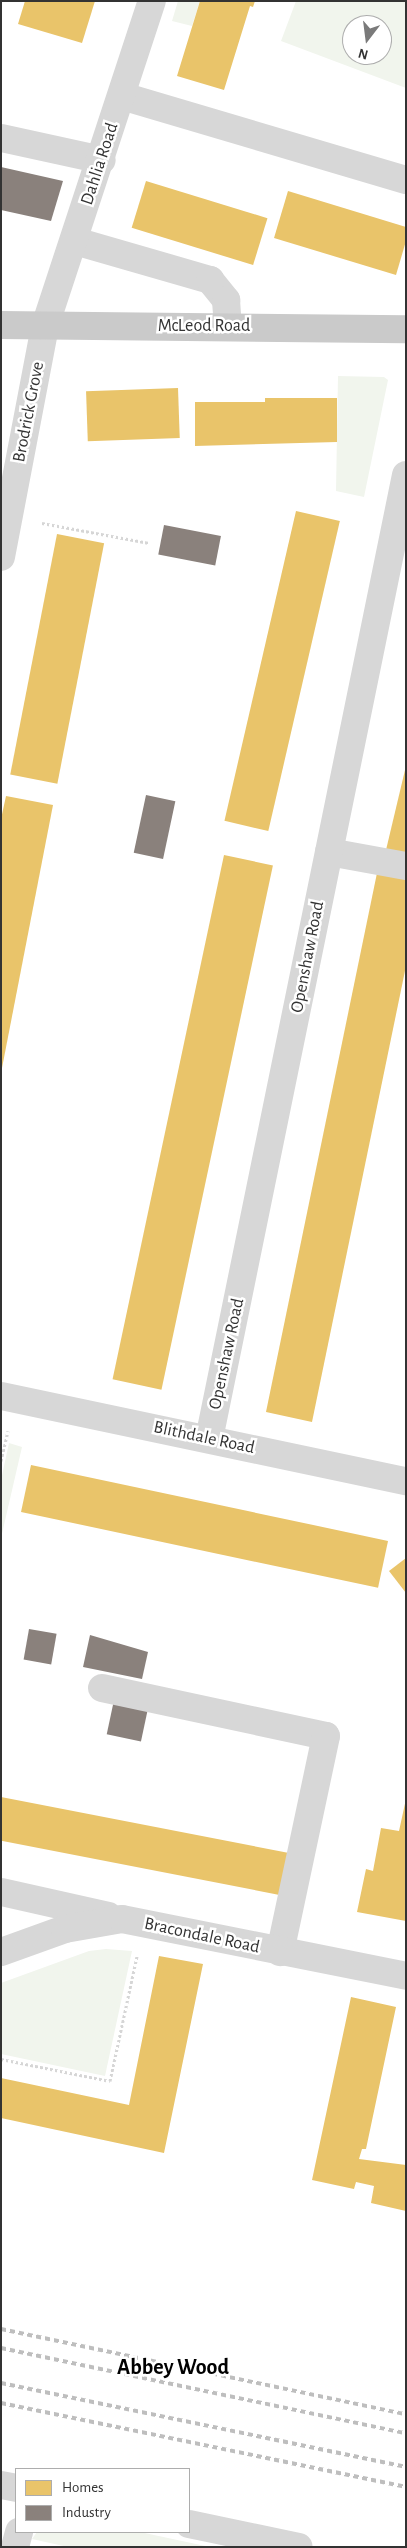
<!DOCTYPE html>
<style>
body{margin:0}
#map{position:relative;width:407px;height:2548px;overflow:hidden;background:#fff;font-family:"Alegreya Sans",sans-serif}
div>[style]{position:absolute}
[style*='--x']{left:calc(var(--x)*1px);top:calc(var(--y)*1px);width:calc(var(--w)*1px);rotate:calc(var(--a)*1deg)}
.green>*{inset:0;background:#f1f5ed}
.homes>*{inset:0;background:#e9c46a;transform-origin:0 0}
.industry>*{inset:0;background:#8a817c;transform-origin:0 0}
.path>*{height:3px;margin-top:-1.5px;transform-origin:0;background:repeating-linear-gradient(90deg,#d6d6d6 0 2.5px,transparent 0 5px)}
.minor>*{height:28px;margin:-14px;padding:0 14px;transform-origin:14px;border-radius:14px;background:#d7d7d7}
.major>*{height:28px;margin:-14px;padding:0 14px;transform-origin:14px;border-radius:14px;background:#cacaca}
.rail>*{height:4px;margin-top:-2px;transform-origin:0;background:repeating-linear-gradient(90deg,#bebebe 0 5px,transparent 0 9px)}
span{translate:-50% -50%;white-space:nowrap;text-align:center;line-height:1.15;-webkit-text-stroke:5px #fff;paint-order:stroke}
.street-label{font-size:18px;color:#333}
.district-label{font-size:22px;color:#000;font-weight:700}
.frame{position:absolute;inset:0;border:2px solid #333;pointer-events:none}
.legend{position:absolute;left:15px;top:2468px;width:175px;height:65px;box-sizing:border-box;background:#fff;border:1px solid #adadad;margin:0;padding:6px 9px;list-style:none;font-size:15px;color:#333}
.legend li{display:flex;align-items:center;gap:10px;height:25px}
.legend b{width:25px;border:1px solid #adadad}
.north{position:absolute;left:342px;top:15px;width:50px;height:50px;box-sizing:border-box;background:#fff;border:1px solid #adadad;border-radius:50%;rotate:195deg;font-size:14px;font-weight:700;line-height:20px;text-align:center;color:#333}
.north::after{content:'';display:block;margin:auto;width:18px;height:22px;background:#7a7a7a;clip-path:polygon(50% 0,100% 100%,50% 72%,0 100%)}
</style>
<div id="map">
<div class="green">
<div style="clip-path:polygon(178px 1px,200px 1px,192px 26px,172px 21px)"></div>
<div style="clip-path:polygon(evenodd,296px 1px,406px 1px,406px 88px,281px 41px,296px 1px,352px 25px,382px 25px,382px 55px,352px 55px,352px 25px)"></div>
<div style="clip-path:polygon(338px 376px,384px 377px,388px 380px,364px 497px,336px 491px)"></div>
<div style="clip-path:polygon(9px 1443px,22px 1447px,1px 1538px,1px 1480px)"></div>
<div style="clip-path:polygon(106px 1949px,132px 1951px,105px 2076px,1px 2054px,1px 1983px,89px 1951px)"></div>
<div style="clip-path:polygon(37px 2532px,140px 2532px,210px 2547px,68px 2547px,32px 2539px)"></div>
</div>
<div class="homes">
<div style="clip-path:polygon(25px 1px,95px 1px,82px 43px,18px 24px)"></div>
<div style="clip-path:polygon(200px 1px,255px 1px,253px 7px,250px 6px,224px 90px,177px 76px)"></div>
<div style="left:146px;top:181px;width:127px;height:49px;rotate:17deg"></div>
<div style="clip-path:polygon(288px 191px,406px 227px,406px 241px,396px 275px,274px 238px)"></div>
<div style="left:178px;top:388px;width:50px;height:92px;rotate:88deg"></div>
<div style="clip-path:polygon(265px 398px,337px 398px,337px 442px,195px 446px,195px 402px,265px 402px)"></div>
<div style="left:296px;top:511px;width:45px;height:318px;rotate:13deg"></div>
<div style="left:57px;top:534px;width:48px;height:245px;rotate:11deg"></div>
<div style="clip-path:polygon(405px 770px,406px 770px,406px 855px,386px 850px)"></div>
<div style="clip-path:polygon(6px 796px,53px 805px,2px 1068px,1px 819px)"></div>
<div style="left:224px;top:855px;width:50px;height:536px;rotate:12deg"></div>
<div style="clip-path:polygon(377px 873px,406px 878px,406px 966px,312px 1422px,266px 1412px)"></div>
<div style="left:31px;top:1465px;width:365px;height:48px;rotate:12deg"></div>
<div style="clip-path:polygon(406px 1558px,406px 1593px,389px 1571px)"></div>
<div style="left:1px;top:1797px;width:296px;height:43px;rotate:11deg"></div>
<div style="clip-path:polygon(406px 1799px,406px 1921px,357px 1912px,366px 1869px,373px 1871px,381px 1828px,399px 1831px)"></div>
<div style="clip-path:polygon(159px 1956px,203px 1964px,164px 2153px,1px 2118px,1px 2078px,129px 2105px)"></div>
<div style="clip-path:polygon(351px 1997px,396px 2007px,366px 2149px,362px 2149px,359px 2159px,406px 2165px,406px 2211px,371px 2203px,374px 2186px,356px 2182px,354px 2189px,312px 2180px)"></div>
</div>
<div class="industry">
<div style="clip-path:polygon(1px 167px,63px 181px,51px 221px,1px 210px)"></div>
<div style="left:164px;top:525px;width:58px;height:30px;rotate:11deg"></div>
<div style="left:146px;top:795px;width:30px;height:59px;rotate:12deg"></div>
<div style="left:29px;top:1629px;width:28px;height:31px;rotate:10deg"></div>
<div style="clip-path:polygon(90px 1635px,148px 1652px,142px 1679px,83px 1667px)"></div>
<div style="left:114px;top:1700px;width:35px;height:35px;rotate:12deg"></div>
</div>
<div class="path">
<div style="--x:42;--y:523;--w:109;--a:10.6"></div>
<div style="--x:1;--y:1461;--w:31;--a:-77"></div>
<div style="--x:1;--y:2059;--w:111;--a:11.4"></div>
<div style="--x:110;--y:2081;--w:128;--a:-77.8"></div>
</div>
<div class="minor">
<div style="--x:122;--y:96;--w:296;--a:16.5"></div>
<div style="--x:1;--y:138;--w:103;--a:12.3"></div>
<div style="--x:75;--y:241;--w:141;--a:16.1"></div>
<div style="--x:210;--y:280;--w:26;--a:51"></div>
<div style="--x:226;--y:300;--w:26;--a:86"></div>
<div style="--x:1;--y:557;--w:235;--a:-79.2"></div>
<div style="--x:45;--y:326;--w:342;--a:-71.8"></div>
<div style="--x:329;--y:852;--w:78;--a:10.3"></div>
<div style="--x:1;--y:1396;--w:414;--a:11.9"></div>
<div style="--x:209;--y:1439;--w:984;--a:-78.45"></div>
<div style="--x:102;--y:1688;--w:229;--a:12.1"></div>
<div style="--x:326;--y:1736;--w:221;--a:102"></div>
<div style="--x:1;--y:1892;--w:110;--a:12.6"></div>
<div style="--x:1;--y:1952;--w:68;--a:-19.8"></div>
<div style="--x:65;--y:1929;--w:58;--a:-10"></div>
<div style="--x:122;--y:1919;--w:290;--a:11.3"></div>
<div style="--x:1;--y:2485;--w:15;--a:11"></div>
<div style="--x:189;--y:2524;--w:112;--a:11.8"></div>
<div style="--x:15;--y:2547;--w:16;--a:-75"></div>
</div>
<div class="major">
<div style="--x:1;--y:325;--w:405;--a:0.6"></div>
</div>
<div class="rail">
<div style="--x:1;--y:2329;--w:414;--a:11.9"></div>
<div style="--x:1;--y:2348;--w:414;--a:11.9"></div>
<div style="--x:1;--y:2383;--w:414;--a:11.7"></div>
<div style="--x:1;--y:2403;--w:414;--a:11.7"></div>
</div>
<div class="street-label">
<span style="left:100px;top:164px;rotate:-72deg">Dahlia Road</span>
<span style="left:204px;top:326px">McLeod Road</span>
<span style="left:29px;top:412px;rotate:-79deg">Brodrick Grove</span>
<span style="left:308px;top:957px;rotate:-79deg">Openshaw Road</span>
<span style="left:227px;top:1354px;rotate:-78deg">Openshaw Road</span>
<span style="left:204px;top:1438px;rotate:12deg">Blithdale Road</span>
<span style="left:202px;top:1936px;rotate:12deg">Bracondale Road</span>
</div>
<div class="district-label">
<span style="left:173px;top:2368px">Abbey Wood</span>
</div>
<div class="frame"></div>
<ul class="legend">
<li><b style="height:14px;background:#e9c46a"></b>Homes</li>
<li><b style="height:14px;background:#8a817c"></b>Industry</li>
</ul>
<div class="north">N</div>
</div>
